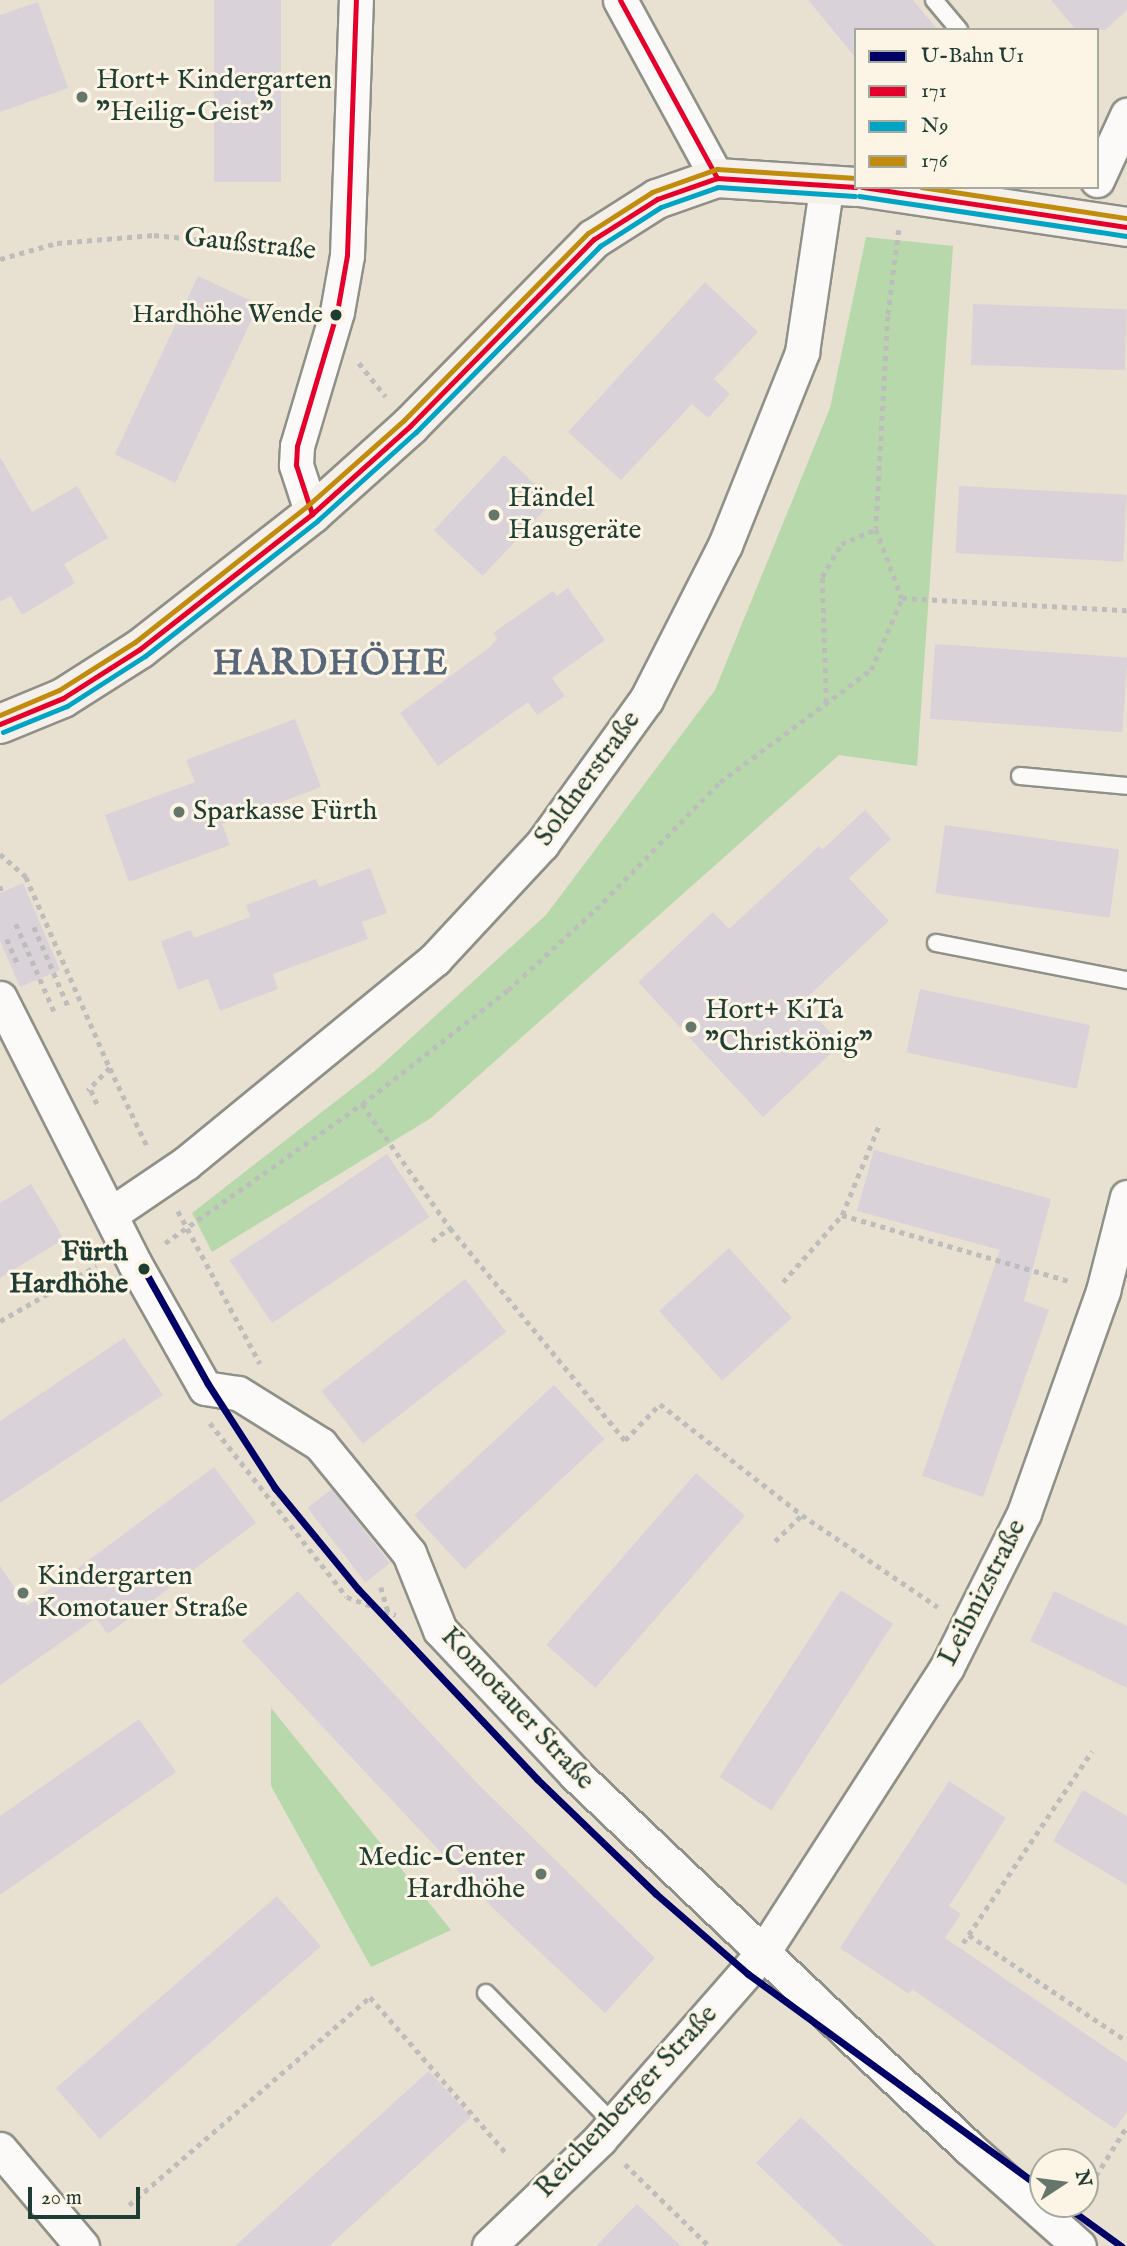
<!DOCTYPE html>
<meta charset="utf-8">
<style>
body{margin:0}
#map{position:relative;width:1127px;height:2246px;overflow:hidden;background:#e8e0d1;font-family:"IM FELL English",serif}
div>[style]{position:absolute}
[style*='--x']{left:calc(var(--x)*1px);top:calc(var(--y)*1px);width:calc(var(--w)*1px);rotate:calc(var(--a)*1deg)}
.green>*{inset:0;background:#b7d8aa}
.building>*{inset:0;background:#d9d3d9;transform-origin:0 0}
.path>*{height:4.5px;margin-top:-2.25px;transform-origin:0;background:repeating-linear-gradient(90deg,#bdbebb 0 5px,transparent 0 10px)}
.roads{filter:drop-shadow(2px 0 #8f9087) drop-shadow(-2px 0 #8f9087) drop-shadow(0 2px #8f9087) drop-shadow(0 -2px #8f9087)}
.lane>*{height:16px;margin:-8px;padding:0 8px;transform-origin:8px;border-radius:8px;background:#fcfaf8}
.street>*{height:33px;margin:-16.5px;padding:0 16.5px;transform-origin:16.5px;border-radius:16.5px;background:#fcfaf8}
.secondary>*{height:38px;margin:-19px;padding:0 19px;transform-origin:19px;border-radius:19px;background:#f5f0ea}
.bus-1>*{height:5px;margin:-2.5px;padding:0 2.5px;transform-origin:2.5px;border-radius:2.5px;background:#e4002b}
.bus-2>*{height:5px;margin:-2.5px;padding:0 2.5px;transform-origin:2.5px;border-radius:2.5px;background:#02a4c6}
.bus-3>*{height:5px;margin:-2.5px;padding:0 2.5px;transform-origin:2.5px;border-radius:2.5px;background:#c18c0d}
.metro-1>*{height:7px;margin:-3.5px;padding:0 3.5px;transform-origin:3.5px;border-radius:3.5px;background:#006}
.dots>*{width:19px;height:19px;translate:-50% -50%;box-sizing:border-box;border:4px solid #fcf5e5;border-radius:50%}
span{translate:-50% -50%;white-space:nowrap;text-align:center;line-height:1.15;-webkit-text-stroke:6px #fcf5e5;paint-order:stroke}
.bus-label{font-size:26px;color:#1f3d34}
.right{translate:-100% -50%;text-align:right}
.poi-label{font-size:28px;color:#1f3d34}
.left{translate:0 -50%;text-align:left}
.street-label{font-size:28px;color:#1f3d34}
.stop-label{font-size:28px;color:#1f3d34;font-weight:700}
.district-label{font-size:35px;color:#576678;font-weight:700;letter-spacing:2px}
.legend{position:absolute;left:854px;top:28px;width:245px;height:161px;box-sizing:border-box;background:#fcf5e5;border:2px solid #a4ab9e;margin:0;padding:9px 12px;list-style:none;font-size:21px;color:#1f3d34}
.legend li{display:flex;align-items:center;gap:14px;height:35px}
.legend b{width:35px;border:2px solid #a4ab9e}
.north{position:absolute;left:1029px;top:2148px;width:70px;height:70px;box-sizing:border-box;background:#fcf5e5;border:2px solid #a4ab9e;border-radius:50%;rotate:77deg;font-size:19px;font-weight:700;line-height:28px;text-align:center;color:#1f3d34}
.north::after{content:'';display:block;margin:auto;width:24px;height:32px;background:#65766b;clip-path:polygon(50% 0,100% 100%,50% 72%,0 100%)}
.scale{position:absolute;left:28px;top:2187px;width:112px;height:32px;box-sizing:border-box;border:4px solid #1f3d34;border-top:0;padding-left:9px;font-size:21px;line-height:24px;white-space:nowrap;color:#1f3d34;-webkit-text-stroke:5px #fcf5e5;paint-order:stroke}
</style>
<div id="map">
<div class="green">
<div style="clip-path:polygon(866px 237px,953px 246px,917px 766px,839px 755px,431px 1118px,212px 1252px,192px 1213px,376px 1070px,546px 915px,715px 690px,830px 408px)"></div>
<div style="clip-path:polygon(271px 1708px,451px 1930px,371px 1967px,271px 1786px)"></div>
</div>
<div class="building">
<div style="left:214px;top:0;width:67px;height:182px"></div>
<div style="clip-path:polygon(808px 0,913px 0,938px 30px,856px 30px,856px 58px)"></div>
<div style="clip-path:polygon(1051px 0,1127px 0,1127px 10px,1105px 30px,1076px 30px)"></div>
<div style="clip-path:polygon(38px 2px,68px 88px,0 112px,0 15px)"></div>
<div style="left:198px;top:276px;width:67px;height:197px;rotate:25deg"></div>
<div style="clip-path:polygon(705px 282px,758px 332px,714px 379px,730px 394px,708px 418px,692px 404px,621px 480px,568px 432px)"></div>
<div style="left:973px;top:304px;width:154px;height:61px;rotate:2deg"></div>
<div style="left:504px;top:455px;width:67px;height:103px;rotate:43deg"></div>
<div style="clip-path:polygon(0 457px,32px 512px,77px 486px,108px 538px,64px 564px,75px 583px,22px 615px,11px 596px,0 602px)"></div>
<div style="left:959px;top:486px;width:168px;height:67px;rotate:3deg"></div>
<div style="clip-path:polygon(568px 588px,605px 640px,552px 678px,565px 696px,537px 715px,528px 702px,438px 766px,400px 713px,490px 647px,497px 639px,493px 633px,553px 591px,557px 596px)"></div>
<div style="left:935px;top:644px;width:193px;height:75px;rotate:4deg"></div>
<div style="clip-path:polygon(295px 719px,321px 787px,222px 824px,230px 845px,129px 882px,105px 815px,195px 782px,186px 760px)"></div>
<div style="clip-path:polygon(865px 810px,891px 839px,849px 878px,889px 921px,802px 1002px,841px 1044px,763px 1117px,638px 982px,713px 912px,729px 929px,819px 846px,822px 850px)"></div>
<div style="left:945px;top:825px;width:176px;height:69px;rotate:8deg"></div>
<div style="clip-path:polygon(370px 868px,387px 913px,362px 922px,368px 939px,273px 974px,278px 989px,220px 1011px,208px 979px,178px 990px,161px 941px,191px 930px,194px 938px,250px 917px,246px 905px,316px 879px,319px 887px)"></div>
<div style="clip-path:polygon(23px 883px,60px 970px,20px 987px,0 941px,0 893px)"></div>
<div style="left:920px;top:989px;width:174px;height:65px;rotate:12deg"></div>
<div style="clip-path:polygon(874px 1150px,1051px 1199px,1024px 1301px,1049px 1310px,983px 1497px,922px 1476px,1000px 1250px,857px 1211px)"></div>
<div style="left:387px;top:1154px;width:76px;height:190px;rotate:56deg"></div>
<div style="clip-path:polygon(31px 1184px,64px 1239px,0 1278px,0 1203px)"></div>
<div style="left:729px;top:1248px;width:94px;height:94px;rotate:48deg"></div>
<div style="left:465px;top:1279px;width:67px;height:182px;rotate:52deg"></div>
<div style="clip-path:polygon(124px 1338px,163px 1395px,0 1503px,0 1421px)"></div>
<div style="left:554px;top:1385px;width:74px;height:191px;rotate:47deg"></div>
<div style="clip-path:polygon(214px 1467px,256px 1523px,108px 1634px,96px 1618px,0 1685px,0 1566px,27px 1606px)"></div>
<div style="left:696px;top:1473px;width:65px;height:228px;rotate:41deg"></div>
<div style="left:332px;top:1489px;width:94px;height:31px;rotate:52deg"></div>
<div style="left:841px;top:1590px;width:62px;height:223px;rotate:33deg"></div>
<div style="clip-path:polygon(298px 1591px,476px 1782px,655px 1958px,605px 2013px,495px 1910px,242px 1641px)"></div>
<div style="clip-path:polygon(1054px 1591px,1127px 1626px,1127px 1688px,1030px 1641px)"></div>
<div style="clip-path:polygon(139px 1719px,176px 1772px,0 1895px,0 1816px)"></div>
<div style="clip-path:polygon(949px 1781px,1006px 1818px,949px 1906px,961px 1914px,945px 1938px,1127px 2062px,1127px 2111px,1115px 2129px,912px 1989px,909px 1994px,840px 1948px)"></div>
<div style="clip-path:polygon(1083px 1790px,1127px 1816px,1127px 1885px,1053px 1841px)"></div>
<div style="left:277px;top:1896px;width:67px;height:293px;rotate:49deg"></div>
<div style="clip-path:polygon(429px 2071px,471px 2117px,399px 2182px,329px 2246px,235px 2246px)"></div>
<div style="clip-path:polygon(801px 2117px,936px 2246px,843px 2246px,756px 2163px)"></div>
<div style="clip-path:polygon(637px 2204px,681px 2246px,596px 2246px)"></div>
</div>
<div class="path">
<div style="--x:899;--y:230;--w:87;--a:97.3"></div>
<div style="--x:888;--y:316;--w:213;--a:93.2"></div>
<div style="--x:876;--y:529;--w:74;--a:69.4"></div>
<div style="--x:0;--y:259;--w:59;--a:-15.7"></div>
<div style="--x:57;--y:243;--w:97;--a:-4.7"></div>
<div style="--x:154;--y:235;--w:158;--a:5.8"></div>
<div style="--x:359;--y:363;--w:43;--a:51.5"></div>
<div style="--x:826;--y:703;--w:126;--a:-91.8"></div>
<div style="--x:822;--y:577;--w:38;--a:-60"></div>
<div style="--x:841;--y:544;--w:38;--a:-23"></div>
<div style="--x:0;--y:854;--w:35;--a:41"></div>
<div style="--x:26;--y:877;--w:209;--a:66.3"></div>
<div style="--x:110;--y:1068;--w:32;--a:134"></div>
<div style="--x:0;--y:886;--w:6;--a:72"></div>
<div style="--x:16;--y:924;--w:95;--a:66.4"></div>
<div style="--x:34;--y:927;--w:86;--a:66.7"></div>
<div style="--x:7;--y:939;--w:30;--a:67"></div>
<div style="--x:110;--y:1068;--w:86;--a:64.6"></div>
<div style="--x:91;--y:1090;--w:17;--a:66"></div>
<div style="--x:362;--y:1104;--w:152;--a:54.6"></div>
<div style="--x:450;--y:1228;--w:275;--a:50.5"></div>
<div style="--x:625;--y:1440;--w:50;--a:-45.8"></div>
<div style="--x:660;--y:1404;--w:180;--a:38"></div>
<div style="--x:802;--y:1515;--w:164;--a:34.1"></div>
<div style="--x:178;--y:1211;--w:173;--a:61.7"></div>
<div style="--x:842;--y:1215;--w:236;--a:16.2"></div>
<div style="--x:432;--y:1241;--w:22;--a:-36"></div>
<div style="--x:165;--y:1243;--w:241;--a:-35.2"></div>
<div style="--x:362;--y:1104;--w:185;--a:-38"></div>
<div style="--x:508;--y:990;--w:120;--a:-42.6"></div>
<div style="--x:596;--y:909;--w:177;--a:-45.7"></div>
<div style="--x:720;--y:782;--w:188;--a:-36.6"></div>
<div style="--x:871;--y:670;--w:78;--a:-66.7"></div>
<div style="--x:902;--y:598;--w:225;--a:3.1"></div>
<div style="--x:783;--y:1282;--w:89;--a:-48.6"></div>
<div style="--x:842;--y:1215;--w:100;--a:-67.6"></div>
<div style="--x:0;--y:1321;--w:111;--a:-29.8"></div>
<div style="--x:210;--y:1423;--w:221;--a:51.8"></div>
<div style="--x:347;--y:1597;--w:52;--a:20.2"></div>
<div style="--x:775;--y:1541;--w:37;--a:-44"></div>
<div style="--x:381;--y:1587;--w:26;--a:74"></div>
<div style="--x:969;--y:1935;--w:190;--a:33.9"></div>
<div style="--x:963;--y:1943;--w:231;--a:-56.1"></div>
<div style="--x:625;--y:2164;--w:117;--a:44.3"></div>
<div style="--x:1085;--y:2193;--w:79;--a:-57.9"></div>
<div style="--x:129;--y:2205;--w:318;--a:-40.8"></div>
<div style="--x:370;--y:1997;--w:207;--a:48.9"></div>
</div>
<div class="roads">
<div class="lane">
<div style="--x:934;--y:0;--w:39;--a:50"></div>
<div style="--x:1020;--y:776;--w:107;--a:5.3"></div>
<div style="--x:936;--y:943;--w:195;--a:11"></div>
<div style="--x:486;--y:1993;--w:182;--a:45.7"></div>
</div>
<div class="street">
<div style="--x:620;--y:0;--w:203;--a:61.4"></div>
<div style="--x:1097;--y:180;--w:72;--a:-65.2"></div>
<div style="--x:312;--y:514;--w:52;--a:-108.1"></div>
<div style="--x:296;--y:465;--w:19;--a:-87"></div>
<div style="--x:297;--y:446;--w:140;--a:-73.4"></div>
<div style="--x:337;--y:312;--w:58;--a:-80"></div>
<div style="--x:347;--y:255;--w:255;--a:-88"></div>
<div style="--x:0;--y:998;--w:298;--a:63.1"></div>
<div style="--x:135;--y:1264;--w:142;--a:60.6"></div>
<div style="--x:205;--y:1388;--w:33;--a:9"></div>
<div style="--x:238;--y:1393;--w:97;--a:31.9"></div>
<div style="--x:320;--y:1444;--w:141;--a:50.8"></div>
<div style="--x:409;--y:1553;--w:83;--a:68.1"></div>
<div style="--x:440;--y:1630;--w:197;--a:46.8"></div>
<div style="--x:575;--y:1774;--w:543;--a:43.51"></div>
<div style="--x:969;--y:2148;--w:147;--a:41.7"></div>
<div style="--x:111;--y:1214;--w:91;--a:-34.2"></div>
<div style="--x:186;--y:1163;--w:322;--a:-39.3"></div>
<div style="--x:435;--y:959;--w:157;--a:-47.1"></div>
<div style="--x:542;--y:844;--w:178;--a:-54.2"></div>
<div style="--x:646;--y:700;--w:174;--a:-63"></div>
<div style="--x:725;--y:545;--w:208;--a:-68.2"></div>
<div style="--x:802;--y:352;--w:171;--a:-81.6"></div>
<div style="--x:0;--y:2149;--w:127;--a:49.8"></div>
<div style="--x:489;--y:2246;--w:154;--a:-43.9"></div>
<div style="--x:600;--y:2139;--w:246;--a:-48.8"></div>
<div style="--x:762;--y:1954;--w:341;--a:-57.2"></div>
<div style="--x:947;--y:1667;--w:172;--a:-63.4"></div>
<div style="--x:1024;--y:1513;--w:236;--a:-70.4"></div>
<div style="--x:1103;--y:1291;--w:97;--a:-75.7"></div>
</div>
<div class="secondary">
<div style="--x:860;--y:187;--w:270;--a:8.5"></div>
<div style="--x:0;--y:724;--w:68;--a:-22.4"></div>
<div style="--x:63;--y:698;--w:91;--a:-32.5"></div>
<div style="--x:140;--y:649;--w:219;--a:-38.1"></div>
<div style="--x:312;--y:514;--w:132;--a:-41.9"></div>
<div style="--x:410;--y:426;--w:262;--a:-45.5"></div>
<div style="--x:594;--y:239;--w:75;--a:-32.4"></div>
<div style="--x:657;--y:199;--w:64;--a:-19.3"></div>
<div style="--x:717;--y:178;--w:139;--a:3.7"></div>
</div>
</div>
<div class="bus-1">
<div style="--x:620;--y:0;--w:203;--a:61.4"></div>
<div style="--x:862;--y:187;--w:268;--a:8.6"></div>
<div style="--x:312;--y:514;--w:52;--a:-108.1"></div>
<div style="--x:296;--y:465;--w:19;--a:-87"></div>
<div style="--x:297;--y:446;--w:140;--a:-73.4"></div>
<div style="--x:337;--y:312;--w:58;--a:-80"></div>
<div style="--x:347;--y:255;--w:255;--a:-88"></div>
<div style="--x:0;--y:724;--w:68;--a:-22.4"></div>
<div style="--x:63;--y:698;--w:91;--a:-32.5"></div>
<div style="--x:140;--y:649;--w:219;--a:-38.1"></div>
<div style="--x:312;--y:514;--w:132;--a:-41.9"></div>
<div style="--x:410;--y:426;--w:262;--a:-45.5"></div>
<div style="--x:594;--y:239;--w:75;--a:-32.4"></div>
<div style="--x:657;--y:199;--w:64;--a:-19.3"></div>
<div style="--x:717;--y:178;--w:139;--a:3.7"></div>
</div>
<div class="bus-2">
<div style="--x:859;--y:196;--w:270;--a:8.5"></div>
<div style="--x:3;--y:732;--w:69;--a:-22.1"></div>
<div style="--x:67;--y:706;--w:93;--a:-32.7"></div>
<div style="--x:145;--y:656;--w:219;--a:-38.1"></div>
<div style="--x:317;--y:521;--w:133;--a:-42"></div>
<div style="--x:416;--y:432;--w:262;--a:-45.3"></div>
<div style="--x:600;--y:246;--w:72;--a:-32.6"></div>
<div style="--x:661;--y:207;--w:60;--a:-19.3"></div>
<div style="--x:718;--y:187;--w:137;--a:3.8"></div>
</div>
<div class="bus-3">
<div style="--x:921;--y:187;--w:208;--a:8.6"></div>
<div style="--x:0;--y:715;--w:64;--a:-23"></div>
<div style="--x:59;--y:690;--w:90;--a:-32.3"></div>
<div style="--x:135;--y:642;--w:218;--a:-38.3"></div>
<div style="--x:306;--y:507;--w:131;--a:-41.6"></div>
<div style="--x:404;--y:420;--w:262;--a:-45.5"></div>
<div style="--x:588;--y:233;--w:76;--a:-32.6"></div>
<div style="--x:652;--y:192;--w:69;--a:-19.5"></div>
<div style="--x:717;--y:169;--w:139;--a:3.7"></div>
</div>
<div class="metro-1">
<div style="--x:142;--y:1266;--w:135;--a:60.8"></div>
<div style="--x:208;--y:1384;--w:124;--a:57.2"></div>
<div style="--x:275;--y:1488;--w:131;--a:50.6"></div>
<div style="--x:358;--y:1589;--w:261;--a:46.7"></div>
<div style="--x:537;--y:1779;--w:165;--a:44"></div>
<div style="--x:656;--y:1894;--w:122;--a:41"></div>
<div style="--x:748;--y:1974;--w:365;--a:36.1"></div>
<div style="--x:1063;--y:2204;--w:72;--a:35.9"></div>
</div>
<div class="dots">
<div style="left:82px;top:97px;background:#65766b"></div>
<div style="left:336px;top:315px;background:#1f3d34"></div>
<div style="left:494px;top:515px;background:#65766b"></div>
<div style="left:179px;top:812px;background:#65766b"></div>
<div style="left:691px;top:1027px;background:#65766b"></div>
<div style="left:144px;top:1269px;background:#1f3d34"></div>
<div style="left:23px;top:1593px;background:#65766b"></div>
<div style="left:541px;top:1874px;background:#65766b"></div>
</div>
<div class="bus-label">
<span class="right" style="left:323px;top:315px">Hardhöhe Wende</span>
</div>
<div class="poi-label">
<span class="left" style="left:96px;top:97px">Hort+ Kindergarten<br>"Heilig-Geist"</span>
<span class="left" style="left:508px;top:515px">Händel<br>Hausgeräte</span>
<span class="left" style="left:193px;top:812px">Sparkasse Fürth</span>
<span class="left" style="left:705px;top:1027px">Hort+ KiTa<br>"Christkönig"</span>
<span class="left" style="left:37px;top:1593px">Kindergarten<br>Komotauer Straße</span>
<span class="right" style="left:525px;top:1874px">Medic-Center<br>Hardhöhe</span>
</div>
<div class="street-label">
<span style="left:250px;top:245px;rotate:6deg">Gaußstraße</span>
<span style="left:588px;top:779px;rotate:-54deg">Soldnerstraße</span>
<span style="left:983px;top:1593px;rotate:-63deg">Leibnizstraße</span>
<span style="left:517px;top:1709px;rotate:47deg">Komotauer Straße</span>
<span style="left:627px;top:2102px;rotate:-47deg">Reichenberger Straße</span>
</div>
<div class="stop-label">
<span class="right" style="left:128px;top:1269px">Fürth<br>Hardhöhe</span>
</div>
<div class="district-label">
<span style="left:331px;top:665px">HARDHÖHE</span>
</div>
<ul class="legend">
<li><b style="height:9px;background:#006"></b>U-Bahn U1</li>
<li><b style="height:9px;background:#e4002b"></b>171</li>
<li><b style="height:9px;background:#02a4c6"></b>N9</li>
<li><b style="height:9px;background:#c18c0d"></b>176</li>
</ul>
<div class="north">N</div>
<div class="scale">20 m</div>
</div>
